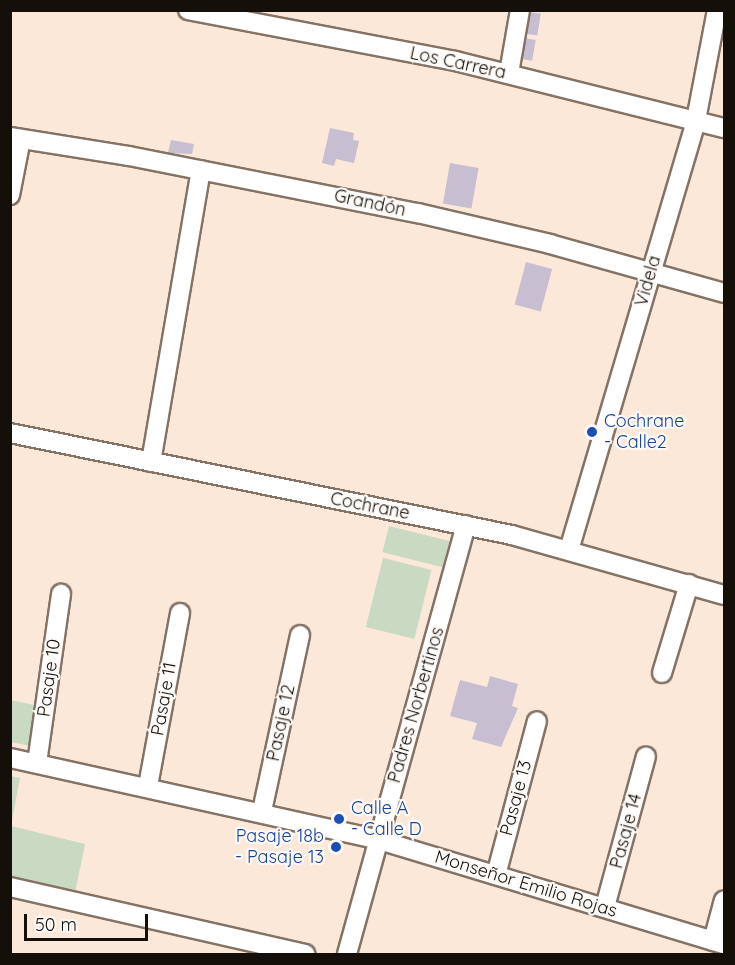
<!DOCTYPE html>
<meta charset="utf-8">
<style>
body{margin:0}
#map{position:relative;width:735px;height:965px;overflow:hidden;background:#fce8d9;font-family:Quicksand,sans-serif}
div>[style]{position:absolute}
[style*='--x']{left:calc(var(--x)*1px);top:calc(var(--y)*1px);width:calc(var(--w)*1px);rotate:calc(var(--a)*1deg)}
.green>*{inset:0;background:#cad9c2;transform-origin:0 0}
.building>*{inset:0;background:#c7bed1;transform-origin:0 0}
.roads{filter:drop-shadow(2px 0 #847365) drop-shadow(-2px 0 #847365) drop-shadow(0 2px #847365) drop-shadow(0 -2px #847365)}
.minor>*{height:18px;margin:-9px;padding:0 9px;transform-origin:9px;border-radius:9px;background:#fff}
.dots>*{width:16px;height:16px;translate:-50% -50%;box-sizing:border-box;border:3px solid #fdf9f6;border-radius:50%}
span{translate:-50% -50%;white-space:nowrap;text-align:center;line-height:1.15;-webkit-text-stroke:4.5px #fdf9f6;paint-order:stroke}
.street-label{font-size:18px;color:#150f0a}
.transit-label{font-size:18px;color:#164399}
.left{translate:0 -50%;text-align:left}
.right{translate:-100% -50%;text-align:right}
.frame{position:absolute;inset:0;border:12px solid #150f0a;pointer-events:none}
.scale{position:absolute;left:24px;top:914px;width:124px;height:27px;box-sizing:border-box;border:3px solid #150f0a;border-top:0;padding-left:8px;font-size:18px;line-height:21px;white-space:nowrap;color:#150f0a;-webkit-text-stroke:4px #fdf9f6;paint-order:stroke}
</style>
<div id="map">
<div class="green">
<div style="left:389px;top:526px;width:62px;height:27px;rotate:14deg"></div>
<div style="left:383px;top:558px;width:50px;height:71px;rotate:14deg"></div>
<div style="clip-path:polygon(10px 700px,39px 706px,30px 746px,11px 742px)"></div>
<div style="clip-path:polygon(11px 776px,20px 778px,11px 826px,85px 844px,75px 893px,11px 879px)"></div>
</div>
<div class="building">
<div style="left:523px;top:11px;width:18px;height:22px;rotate:9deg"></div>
<div style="left:519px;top:37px;width:17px;height:21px;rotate:10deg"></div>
<div style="clip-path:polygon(330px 128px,354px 133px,353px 140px,359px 141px,354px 163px,336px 159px,334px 166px,322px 163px)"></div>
<div style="clip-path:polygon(171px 140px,194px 144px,192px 154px,168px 153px)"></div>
<div style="left:450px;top:163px;width:29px;height:41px;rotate:10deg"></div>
<div style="left:526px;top:262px;width:27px;height:44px;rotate:15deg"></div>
<div style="clip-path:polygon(490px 676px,518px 684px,512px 706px,518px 708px,501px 747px,472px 739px,477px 723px,450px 716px,460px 680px,487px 687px)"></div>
</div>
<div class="roads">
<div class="minor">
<div style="--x:188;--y:10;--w:272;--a:10.8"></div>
<div style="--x:455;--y:61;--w:277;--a:14"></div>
<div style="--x:509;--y:73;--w:64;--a:-80.1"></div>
<div style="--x:10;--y:137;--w:121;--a:9.1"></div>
<div style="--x:129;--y:156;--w:295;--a:11.2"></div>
<div style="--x:418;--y:213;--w:136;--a:13.2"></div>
<div style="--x:550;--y:244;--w:181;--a:15.7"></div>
<div style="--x:10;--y:195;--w:57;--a:-78.9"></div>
<div style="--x:10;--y:433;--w:512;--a:11.49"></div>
<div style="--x:512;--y:535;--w:220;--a:15.8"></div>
<div style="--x:151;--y:462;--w:296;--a:-80.3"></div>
<div style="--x:569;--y:550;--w:448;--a:-73.5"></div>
<div style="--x:696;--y:120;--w:112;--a:-79.2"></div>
<div style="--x:662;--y:673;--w:93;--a:-73.1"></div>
<div style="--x:10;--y:758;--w:378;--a:12.5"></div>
<div style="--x:379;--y:840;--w:360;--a:16.8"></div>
<div style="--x:37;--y:763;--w:171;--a:-81.9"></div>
<div style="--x:148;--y:786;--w:176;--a:-79.5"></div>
<div style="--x:262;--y:811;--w:180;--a:-77.8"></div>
<div style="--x:496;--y:875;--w:159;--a:-75.1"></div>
<div style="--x:10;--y:887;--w:303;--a:12.8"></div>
<div style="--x:605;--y:907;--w:156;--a:-74.8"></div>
<div style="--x:713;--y:941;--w:42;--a:-75"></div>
<div style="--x:347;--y:954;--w:445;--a:-74.5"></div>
</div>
</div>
<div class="dots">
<div style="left:592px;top:432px;background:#1a4fb4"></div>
<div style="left:339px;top:819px;background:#1a4fb4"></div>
<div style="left:336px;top:847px;background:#1a4fb4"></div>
</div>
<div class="street-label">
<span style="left:458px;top:63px;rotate:12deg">Los Carrera</span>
<span style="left:370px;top:203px;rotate:12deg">Grandón</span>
<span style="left:648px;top:281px;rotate:-74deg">Videla</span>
<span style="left:370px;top:506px;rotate:11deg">Cochrane</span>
<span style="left:49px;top:678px;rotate:-82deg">Pasaje 10</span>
<span style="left:164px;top:699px;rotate:-80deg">Pasaje 11</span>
<span style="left:416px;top:705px;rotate:-74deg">Padres Norbertinos</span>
<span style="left:281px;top:723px;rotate:-78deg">Pasaje 12</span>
<span style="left:516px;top:798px;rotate:-75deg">Pasaje 13</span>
<span style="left:626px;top:831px;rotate:-75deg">Pasaje 14</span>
<span style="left:526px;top:884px;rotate:17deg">Monseñor Emilio Rojas</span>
</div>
<div class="transit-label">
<span class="left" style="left:604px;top:432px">Cochrane<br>- Calle2</span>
<span class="left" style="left:351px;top:819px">Calle A<br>- Calle D</span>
<span class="right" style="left:324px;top:847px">Pasaje 18b<br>- Pasaje 13</span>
</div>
<div class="frame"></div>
<div class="scale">50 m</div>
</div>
